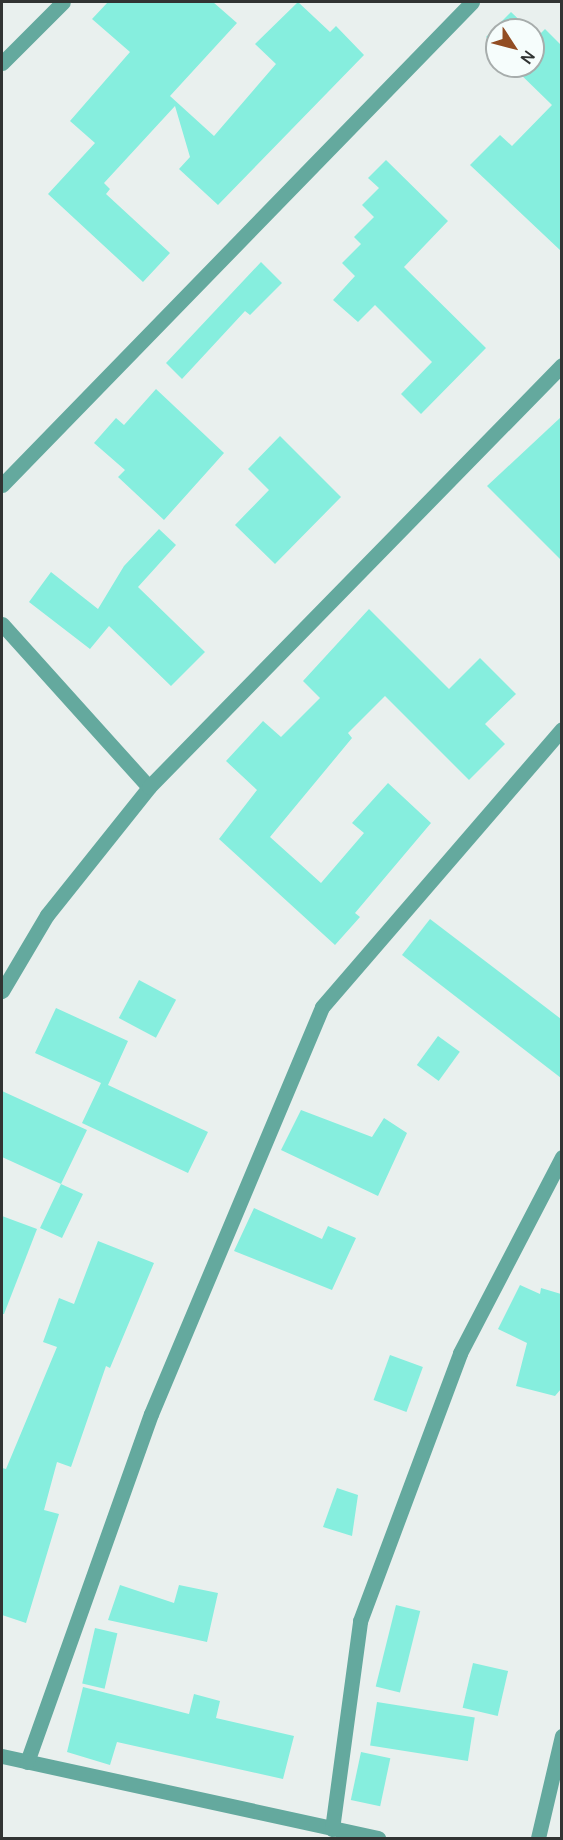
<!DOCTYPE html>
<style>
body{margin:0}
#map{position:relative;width:563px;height:1840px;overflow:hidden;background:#e9f0ee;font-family:Manrope,sans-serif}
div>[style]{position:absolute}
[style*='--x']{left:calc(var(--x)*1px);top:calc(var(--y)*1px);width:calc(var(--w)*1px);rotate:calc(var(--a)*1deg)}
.building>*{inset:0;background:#86eede;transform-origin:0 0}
.minor>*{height:15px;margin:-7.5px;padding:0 7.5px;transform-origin:7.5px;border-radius:7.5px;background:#64a99e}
span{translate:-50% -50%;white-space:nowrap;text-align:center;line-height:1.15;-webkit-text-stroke:4.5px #f6fdfc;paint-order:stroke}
.frame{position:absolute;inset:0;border:3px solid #313433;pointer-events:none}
.north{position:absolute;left:485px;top:18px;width:60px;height:60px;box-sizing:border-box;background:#f6fdfc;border:2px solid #a7adac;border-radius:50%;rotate:126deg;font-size:16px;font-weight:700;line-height:24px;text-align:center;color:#313433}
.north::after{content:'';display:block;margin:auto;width:21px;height:27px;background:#924d23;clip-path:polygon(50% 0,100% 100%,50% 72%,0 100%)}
</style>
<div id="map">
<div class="building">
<div style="clip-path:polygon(108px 2px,213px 2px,237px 23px,170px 96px,214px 136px,276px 64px,255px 44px,298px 2px,330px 32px,336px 26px,364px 55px,218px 205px,179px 169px,190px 157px,175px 106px,104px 183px,110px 189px,106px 194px,170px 253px,143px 282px,48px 194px,95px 143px,70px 121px,130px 52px,92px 19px)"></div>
<div style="clip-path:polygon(511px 12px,530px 30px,497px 30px,497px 48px,486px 37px)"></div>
<div style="clip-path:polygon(545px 29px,561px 45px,561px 251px,470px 165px,500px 135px,512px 146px,552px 105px,512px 66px,533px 66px,533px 33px,537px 37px)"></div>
<div style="clip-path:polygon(386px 160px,448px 221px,404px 267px,486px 348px,421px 414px,401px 394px,432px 362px,375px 305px,358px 322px,333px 300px,355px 276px,342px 263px,361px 244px,354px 237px,374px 217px,362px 205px,379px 188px,368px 178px)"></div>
<div style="clip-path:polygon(261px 262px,282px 283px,250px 315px,245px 311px,182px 379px,166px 363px)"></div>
<div style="clip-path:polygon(156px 389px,224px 453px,164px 520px,118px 477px,125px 470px,94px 443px,116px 418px,124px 425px)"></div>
<div style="clip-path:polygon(561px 417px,561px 560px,487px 486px)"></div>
<div style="clip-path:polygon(280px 436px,341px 497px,275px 564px,235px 525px,269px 490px,248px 469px)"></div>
<div style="clip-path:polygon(159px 529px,176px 545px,138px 587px,205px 652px,171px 686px,109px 626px,90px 649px,29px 602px,51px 572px,98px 609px,124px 566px)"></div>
<div style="clip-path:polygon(369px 609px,449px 689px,480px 658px,516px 694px,485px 724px,505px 744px,469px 780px,385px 696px,348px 733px,352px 738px,270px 837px,321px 883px,364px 833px,352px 823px,388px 783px,431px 823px,355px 913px,360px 917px,335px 945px,219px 839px,257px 790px,226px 761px,263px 721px,281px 737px,320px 698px,303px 681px)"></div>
<div style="clip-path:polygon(430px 919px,561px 1019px,561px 1078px,402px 955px)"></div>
<div style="left:139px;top:980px;width:42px;height:43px;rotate:28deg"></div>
<div style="clip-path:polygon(56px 1008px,128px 1041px,108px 1085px,208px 1132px,188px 1173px,82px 1123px,101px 1083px,35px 1053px)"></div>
<div style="left:438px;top:1036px;width:27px;height:36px;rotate:36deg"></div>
<div style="clip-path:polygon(2px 1091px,87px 1130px,61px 1184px,83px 1194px,62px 1238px,40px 1228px,61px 1184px,2px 1157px)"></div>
<div style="clip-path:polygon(301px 1110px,372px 1137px,384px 1118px,407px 1133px,378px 1196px,281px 1150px)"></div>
<div style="clip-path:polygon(254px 1208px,322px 1239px,328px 1226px,356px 1238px,332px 1290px,234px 1251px)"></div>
<div style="clip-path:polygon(2px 1216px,37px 1229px,4px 1314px,2px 1314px)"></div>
<div style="clip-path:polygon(98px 1241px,154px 1263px,110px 1368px,106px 1366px,71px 1467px,57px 1462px,44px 1510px,59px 1514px,26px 1623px,2px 1615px,2px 1468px,6px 1469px,57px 1347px,43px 1342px,59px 1298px,74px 1304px)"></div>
<div style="clip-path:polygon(520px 1285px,540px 1294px,541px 1288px,561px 1294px,561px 1389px,555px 1396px,516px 1386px,527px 1343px,498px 1329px)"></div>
<div style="left:390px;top:1355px;width:35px;height:48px;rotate:20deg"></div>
<div style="clip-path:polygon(337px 1488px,358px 1495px,352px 1536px,323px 1527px)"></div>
<div style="clip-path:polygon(120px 1585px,174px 1603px,179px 1585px,218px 1593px,207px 1642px,108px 1620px)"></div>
<div style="left:396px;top:1605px;width:25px;height:84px;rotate:14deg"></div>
<div style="left:95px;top:1628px;width:23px;height:57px;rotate:13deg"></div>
<div style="left:473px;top:1663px;width:36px;height:46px;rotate:13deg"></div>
<div style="clip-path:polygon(83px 1687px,189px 1714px,194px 1694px,220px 1701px,216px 1718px,294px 1736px,283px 1779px,117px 1742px,110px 1765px,67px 1752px)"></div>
<div style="left:377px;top:1702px;width:99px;height:44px;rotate:9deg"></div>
<div style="left:361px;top:1752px;width:30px;height:49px;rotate:12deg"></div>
</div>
<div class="minor">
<div style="--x:2;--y:63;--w:86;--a:-45"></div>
<div style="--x:2;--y:485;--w:674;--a:-45.78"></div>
<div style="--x:2;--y:624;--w:219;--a:48"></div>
<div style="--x:2;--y:991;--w:88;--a:-59.4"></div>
<div style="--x:47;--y:915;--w:164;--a:-51.4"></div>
<div style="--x:149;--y:787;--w:590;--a:-45.62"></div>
<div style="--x:2;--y:1756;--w:385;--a:12.3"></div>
<div style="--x:27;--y:1762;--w:369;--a:-70.4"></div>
<div style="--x:151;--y:1414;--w:441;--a:-67.2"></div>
<div style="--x:322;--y:1007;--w:367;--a:-49.2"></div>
<div style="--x:332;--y:1829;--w:210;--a:-82.3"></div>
<div style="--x:360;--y:1621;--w:286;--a:-69.5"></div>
<div style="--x:460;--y:1353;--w:221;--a:-62.5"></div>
<div style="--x:538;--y:1838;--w:105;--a:-76.8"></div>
</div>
<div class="frame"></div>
<div class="north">N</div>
</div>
